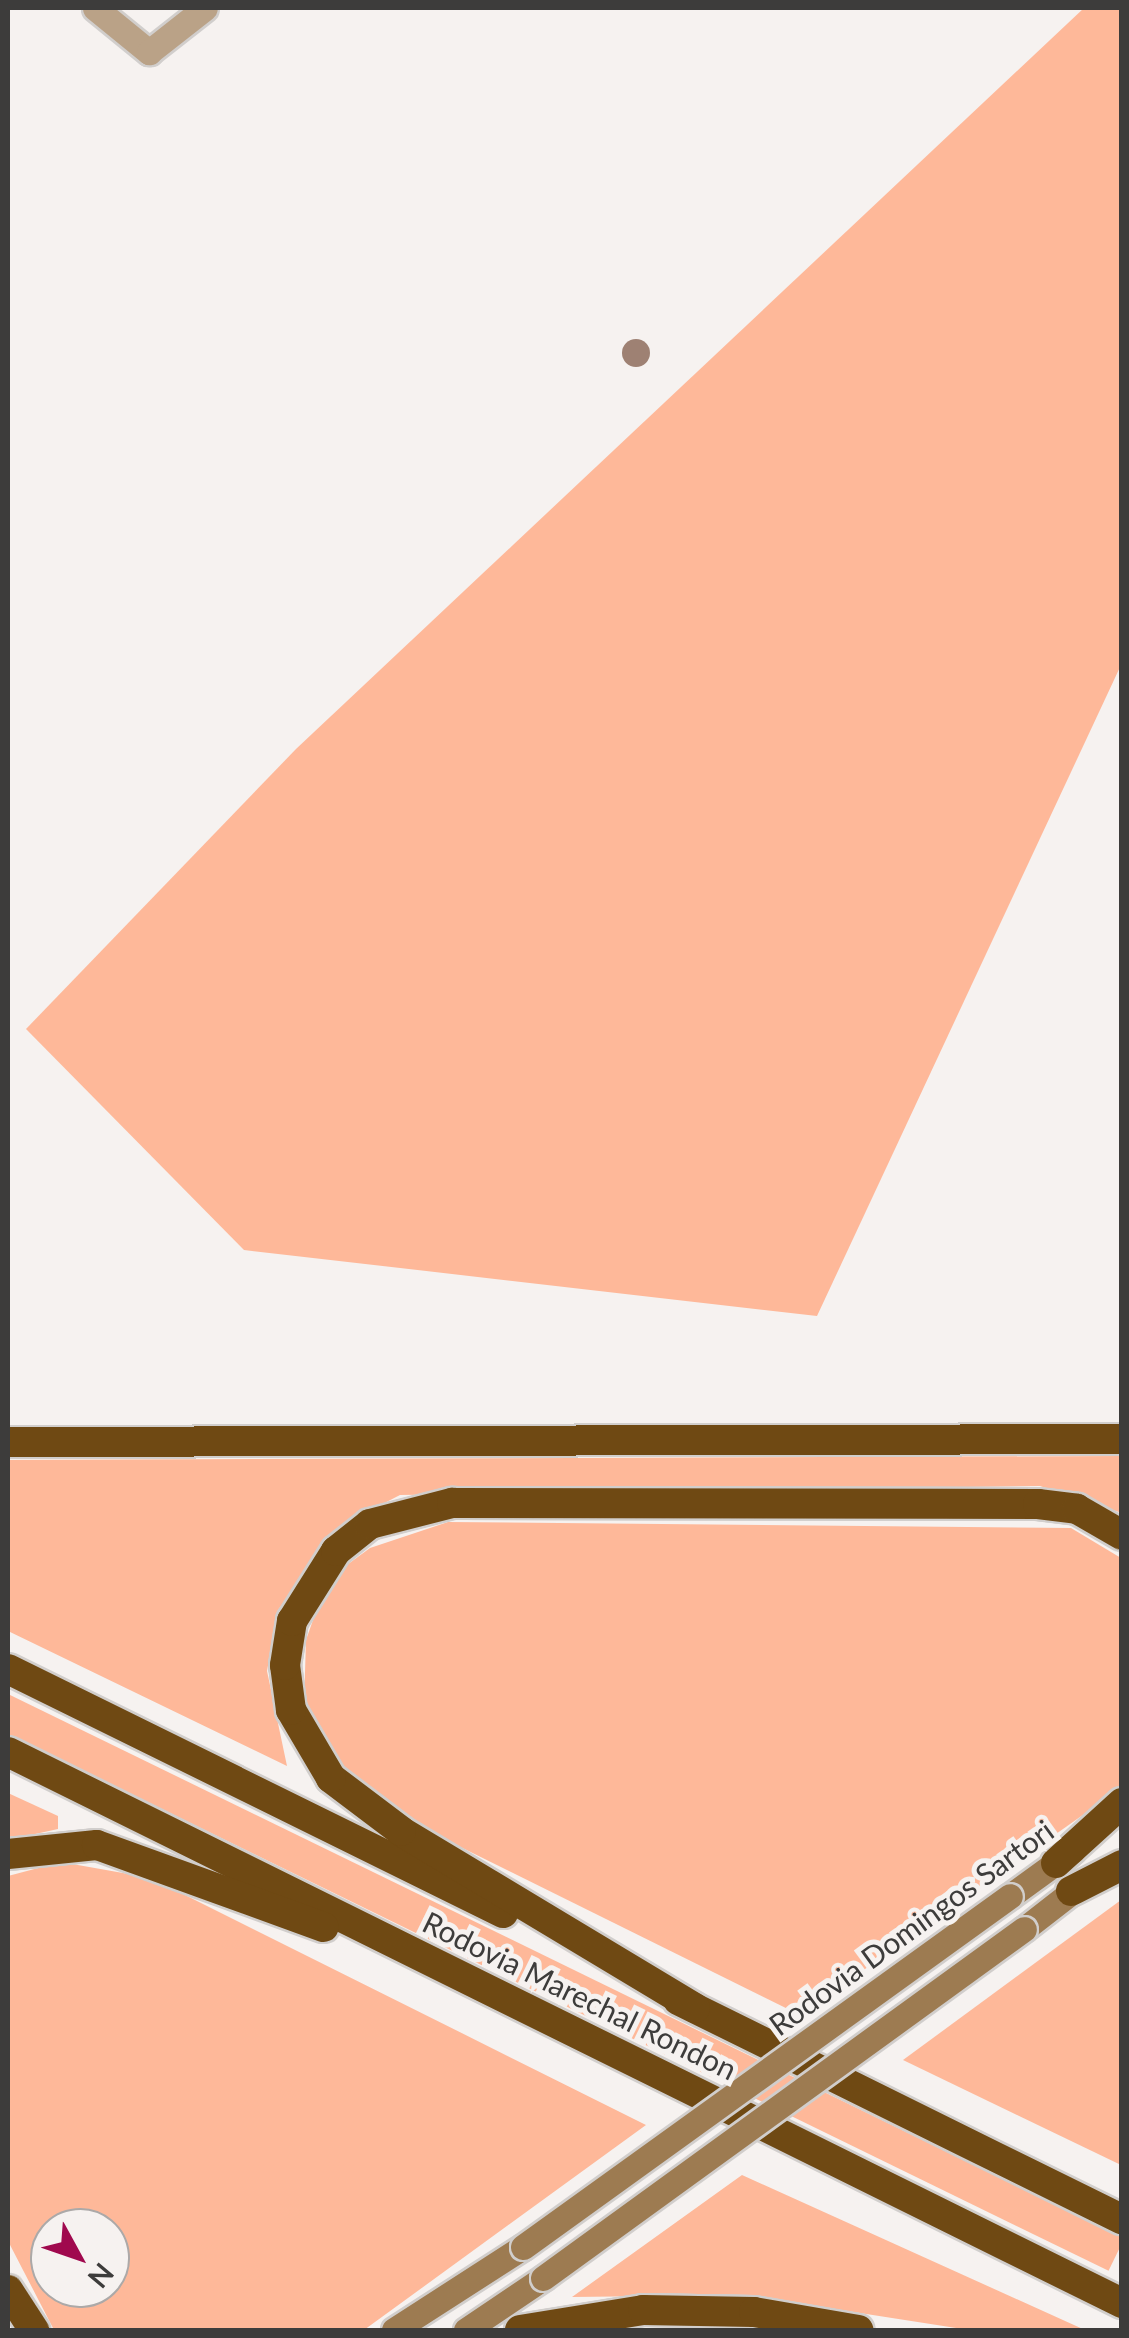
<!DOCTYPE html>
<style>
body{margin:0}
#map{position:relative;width:1129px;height:2338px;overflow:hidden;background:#f6f2f0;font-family:Lato,sans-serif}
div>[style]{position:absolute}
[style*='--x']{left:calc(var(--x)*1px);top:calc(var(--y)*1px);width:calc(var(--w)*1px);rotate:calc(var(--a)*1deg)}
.green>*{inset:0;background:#feb899;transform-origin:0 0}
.roads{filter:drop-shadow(2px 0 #d1cecc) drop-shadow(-2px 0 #d1cecc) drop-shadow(0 2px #d1cecc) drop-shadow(0 -2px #d1cecc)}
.minor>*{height:25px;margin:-12.5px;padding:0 12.5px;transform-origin:12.5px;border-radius:12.5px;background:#baa287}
.secondary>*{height:25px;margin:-12.5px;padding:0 12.5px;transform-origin:12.5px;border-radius:12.5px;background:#9d7b51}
.motorway>*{height:30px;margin:-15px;padding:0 15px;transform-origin:15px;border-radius:15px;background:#6f4913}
.bridges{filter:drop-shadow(2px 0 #d1cecc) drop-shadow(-2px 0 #d1cecc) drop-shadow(0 2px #d1cecc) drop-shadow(0 -2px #d1cecc)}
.secondary-bridge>*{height:25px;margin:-12.5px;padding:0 12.5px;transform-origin:12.5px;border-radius:12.5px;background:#9d7b51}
.trees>*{width:28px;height:28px;margin:-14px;border-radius:50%;background:#9e8173}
span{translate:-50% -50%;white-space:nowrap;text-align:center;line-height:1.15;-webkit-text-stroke:10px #f6f2f0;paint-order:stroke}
.street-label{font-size:30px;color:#3d3c3b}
.frame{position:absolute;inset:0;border:10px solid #3d3c3b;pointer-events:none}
.north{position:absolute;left:30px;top:2208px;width:100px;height:100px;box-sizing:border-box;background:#f6f2f0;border:2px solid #aca9a8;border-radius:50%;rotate:130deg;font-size:28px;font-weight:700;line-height:40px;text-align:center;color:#3d3c3b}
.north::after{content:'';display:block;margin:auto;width:35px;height:45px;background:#a0094e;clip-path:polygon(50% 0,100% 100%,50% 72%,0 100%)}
</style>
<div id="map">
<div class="green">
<div style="clip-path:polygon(1084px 8px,1121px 8px,1121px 665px,817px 1316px,244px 1250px,26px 1029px,296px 749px)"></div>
<div style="clip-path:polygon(1121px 1456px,1122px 1513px,1040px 1486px,400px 1495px,340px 1526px,278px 1610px,267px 1671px,287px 1766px,8px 1631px,8px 1460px)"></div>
<div style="clip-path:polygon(448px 1522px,1071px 1528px,1121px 1558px,1121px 1788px,800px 2015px,426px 1830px,339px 1771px,304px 1705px,306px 1640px,319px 1603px,340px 1570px,370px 1548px)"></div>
<div style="left:8px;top:1694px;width:1242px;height:36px;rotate:26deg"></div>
<div style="clip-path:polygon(8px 1793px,58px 1816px,58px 1829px,8px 1840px)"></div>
<div style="clip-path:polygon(evenodd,61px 1862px,151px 1878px,646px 2125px,364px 2330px,54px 2330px,8px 2241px,8px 1876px,61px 1862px,50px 2228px,110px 2228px,110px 2288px,50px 2288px,50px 2228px)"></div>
<div style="clip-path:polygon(1121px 1900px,1121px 2165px,903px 2060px)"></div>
<div style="clip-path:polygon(742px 2175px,1085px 2330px,969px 2330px,745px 2295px,572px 2297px)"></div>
</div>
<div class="roads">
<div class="minor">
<div style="--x:95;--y:8;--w:70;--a:39.2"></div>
<div style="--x:149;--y:52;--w:71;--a:-38.2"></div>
</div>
<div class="secondary">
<div style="--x:1010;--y:1896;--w:77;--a:-36"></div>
<div style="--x:1024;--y:1929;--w:80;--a:-37.9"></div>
<div style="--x:394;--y:2330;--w:153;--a:-32.8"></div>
<div style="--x:466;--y:2330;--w:93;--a:-34"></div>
</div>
<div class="motorway">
<div style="--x:8;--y:1442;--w:1114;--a:-0.15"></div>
<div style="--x:8;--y:1669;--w:552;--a:26.24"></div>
<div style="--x:8;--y:1752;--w:1243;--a:26.32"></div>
<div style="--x:8;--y:1854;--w:89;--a:-5.8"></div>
<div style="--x:97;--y:1845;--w:241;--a:19.9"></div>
<div style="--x:1056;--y:1863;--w:89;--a:-42.3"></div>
<div style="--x:1071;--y:1891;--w:57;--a:-27"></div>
<div style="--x:678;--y:2000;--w:495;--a:26.3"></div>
<div style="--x:695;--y:2008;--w:343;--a:-149"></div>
<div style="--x:401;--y:1831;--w:88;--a:-142.9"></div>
<div style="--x:331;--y:1778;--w:79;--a:-120.5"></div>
<div style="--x:291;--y:1710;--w:45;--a:-97.6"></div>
<div style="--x:285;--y:1665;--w:45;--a:-81"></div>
<div style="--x:292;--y:1621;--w:83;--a:-57.8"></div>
<div style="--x:336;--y:1551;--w:43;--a:-38.5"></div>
<div style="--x:370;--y:1524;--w:85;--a:-14.4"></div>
<div style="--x:452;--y:1503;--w:586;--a:0.1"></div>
<div style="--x:1038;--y:1504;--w:39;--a:7"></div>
<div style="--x:1077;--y:1509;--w:52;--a:30"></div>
<div style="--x:8;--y:2290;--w:48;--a:57"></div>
<div style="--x:520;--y:2330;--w:125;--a:-9.2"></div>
<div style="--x:643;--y:2310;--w:111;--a:1"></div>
<div style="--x:754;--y:2312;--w:106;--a:9.8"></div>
</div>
</div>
<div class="bridges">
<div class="secondary-bridge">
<div style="--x:523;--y:2247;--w:600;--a:-35.78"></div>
<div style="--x:543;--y:2278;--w:594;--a:-35.96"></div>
</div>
</div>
<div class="trees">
<div style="left:636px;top:353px"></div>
</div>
<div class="street-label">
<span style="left:911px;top:1927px;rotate:-36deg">Rodovia Domingos Sartori</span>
<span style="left:580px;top:1995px;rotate:26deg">Rodovia Marechal Rondon</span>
</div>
<div class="frame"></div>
<div class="north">N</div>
</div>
